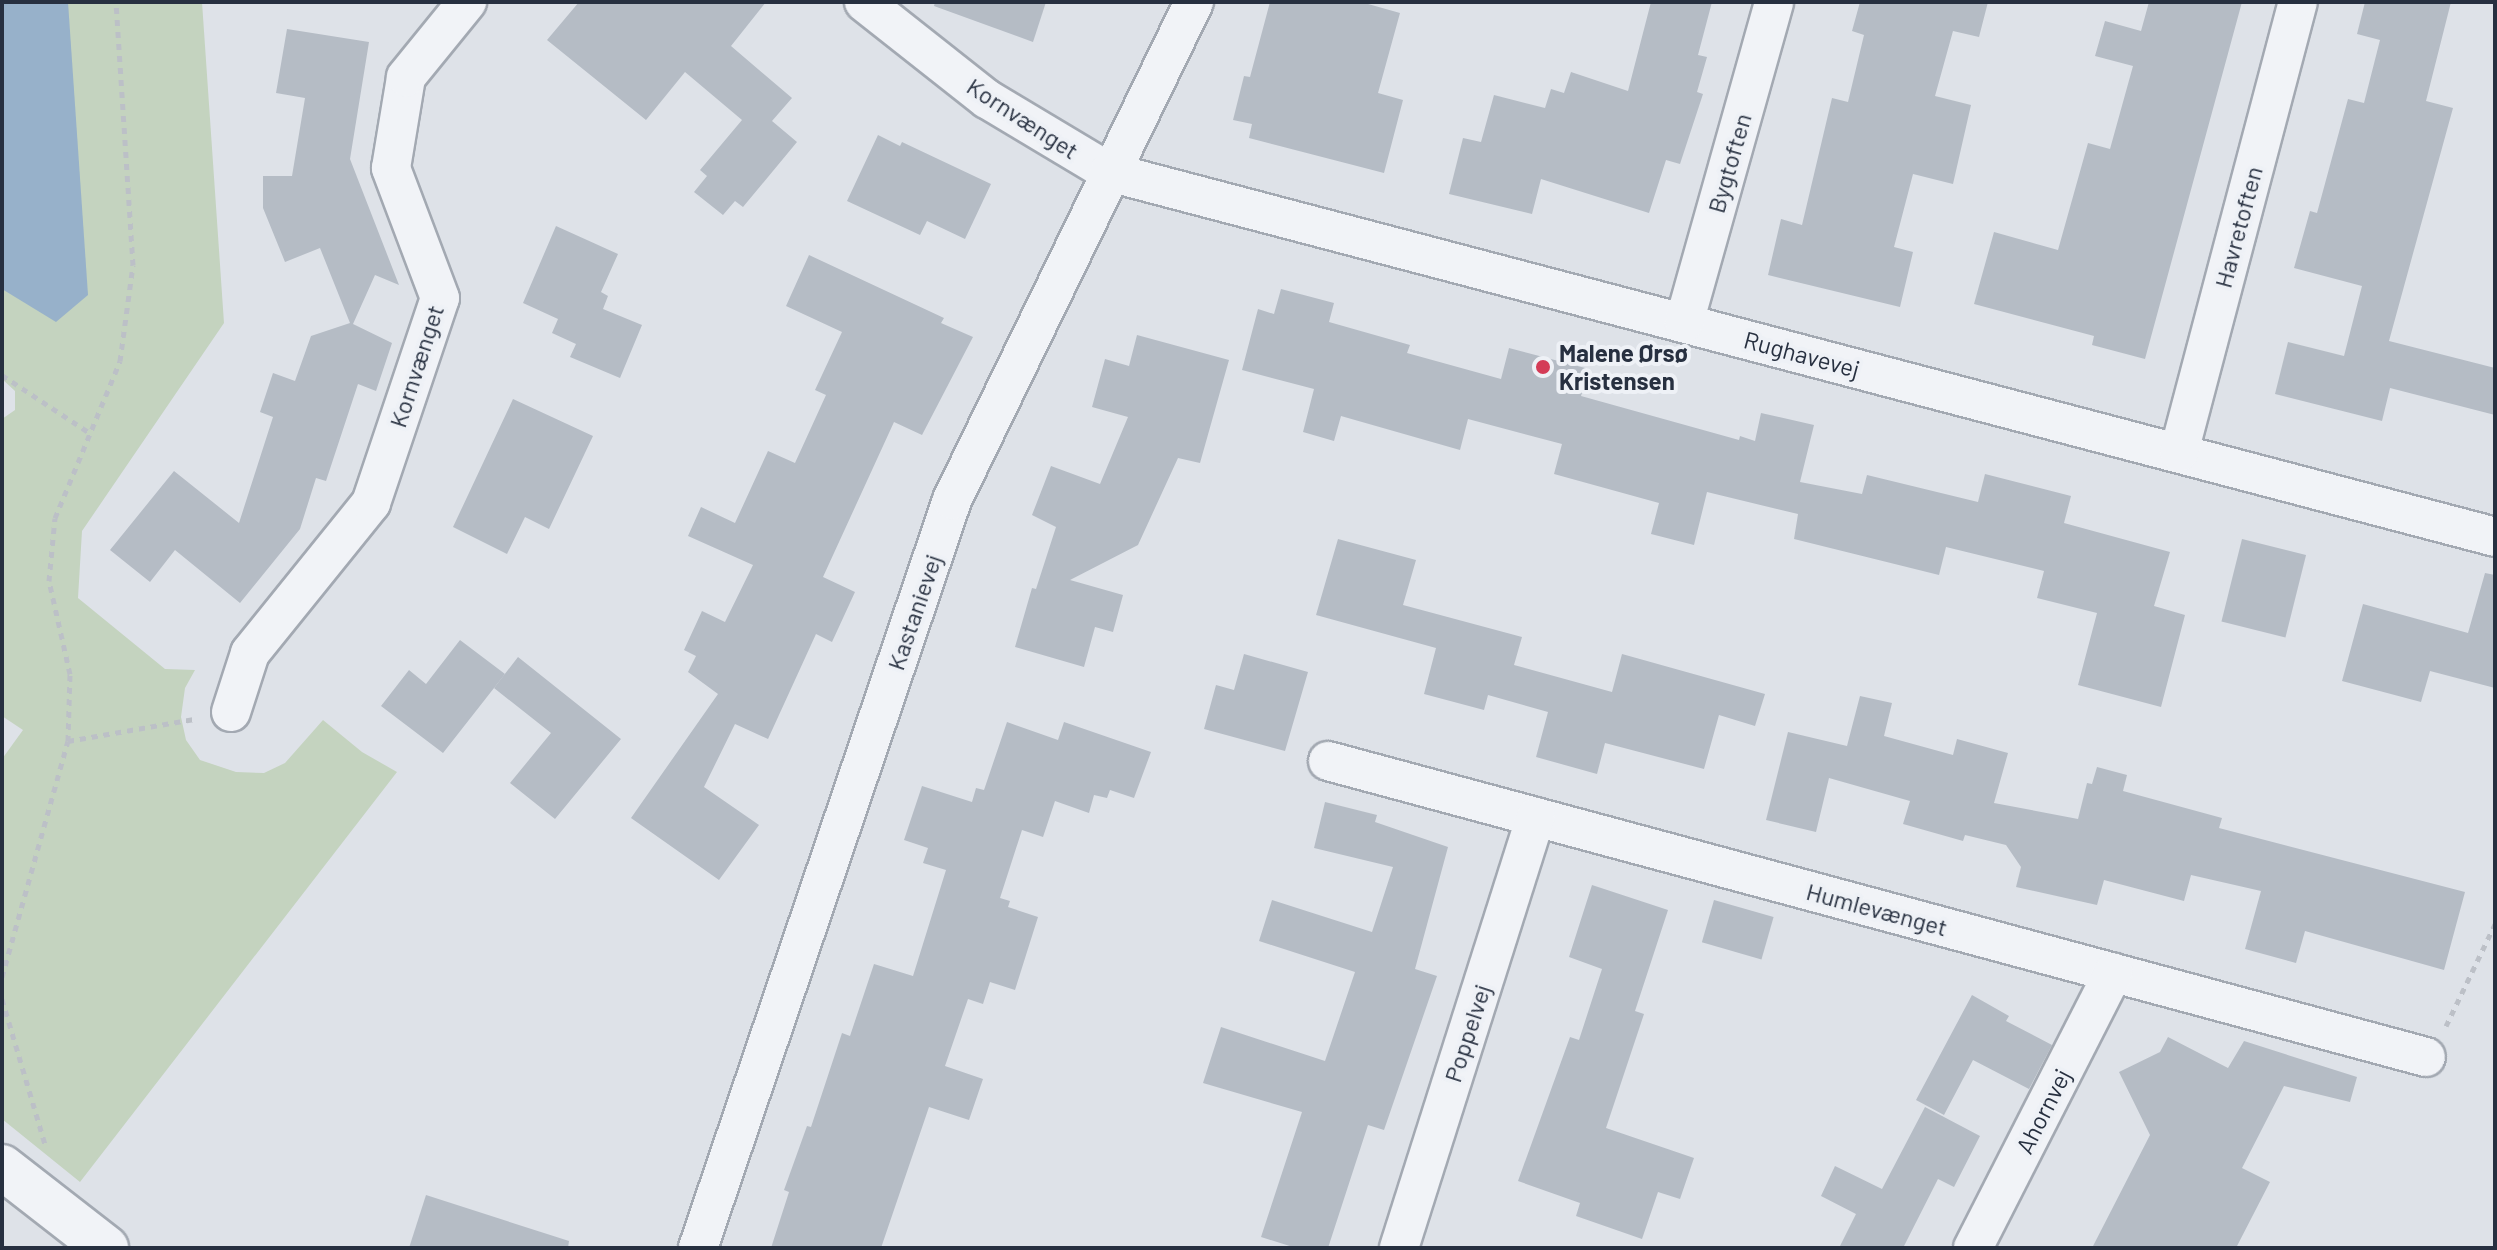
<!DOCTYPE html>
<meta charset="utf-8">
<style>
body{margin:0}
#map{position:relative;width:2497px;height:1250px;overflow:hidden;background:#dee2e8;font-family:Barlow,sans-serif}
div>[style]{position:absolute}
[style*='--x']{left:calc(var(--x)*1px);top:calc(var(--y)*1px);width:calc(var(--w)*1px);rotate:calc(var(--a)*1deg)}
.green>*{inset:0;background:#c4d3bf}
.water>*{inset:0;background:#97b1ca}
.building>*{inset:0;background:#b5bcc5;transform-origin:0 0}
.path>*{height:5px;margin-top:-2.5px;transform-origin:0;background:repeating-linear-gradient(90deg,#bcc0c7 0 6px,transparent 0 12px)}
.roads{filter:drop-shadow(2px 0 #a3a9b2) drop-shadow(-2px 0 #a3a9b2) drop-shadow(0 2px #a3a9b2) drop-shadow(0 -2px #a3a9b2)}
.minor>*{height:38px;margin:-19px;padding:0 19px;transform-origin:19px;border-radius:19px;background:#f1f3f7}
.tertiary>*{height:44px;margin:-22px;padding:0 22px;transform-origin:22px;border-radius:22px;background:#f1f3f7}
.dots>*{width:22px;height:22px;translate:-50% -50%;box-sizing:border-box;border:4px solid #eef1f6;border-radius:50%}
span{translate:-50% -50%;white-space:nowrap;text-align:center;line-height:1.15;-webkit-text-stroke:8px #eef1f6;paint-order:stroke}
.street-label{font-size:24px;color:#273040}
.poi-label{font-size:24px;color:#273040;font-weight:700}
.left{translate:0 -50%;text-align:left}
.frame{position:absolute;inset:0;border:4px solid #273040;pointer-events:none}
</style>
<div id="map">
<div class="green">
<div style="clip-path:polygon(2px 2px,202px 2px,224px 323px,82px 531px,78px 598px,165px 669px,195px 670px,185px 688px,181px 717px,186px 740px,200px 760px,236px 772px,264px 773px,285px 763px,323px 720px,362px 752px,397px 772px,80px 1182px,2px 1119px,2px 759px,23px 730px,2px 716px,2px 419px,15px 410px,15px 391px,2px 379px)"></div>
</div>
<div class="water">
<div style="clip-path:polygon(2px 2px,68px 2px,88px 295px,56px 322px,2px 289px)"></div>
</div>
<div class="building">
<div style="clip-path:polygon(579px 2px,766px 2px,731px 46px,792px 98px,772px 121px,797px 142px,743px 207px,735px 201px,723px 215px,694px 192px,707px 176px,700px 170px,742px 120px,685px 72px,646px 120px,547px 40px)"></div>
<div style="clip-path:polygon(935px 2px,1046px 2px,1033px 42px,934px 6px)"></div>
<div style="clip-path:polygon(1270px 2px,1361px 2px,1400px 13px,1378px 93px,1403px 100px,1384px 173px,1249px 138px,1252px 124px,1233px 120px,1244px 76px,1250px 77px)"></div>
<div style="clip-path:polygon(1651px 2px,1712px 2px,1698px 55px,1707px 57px,1697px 92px,1703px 94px,1680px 164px,1666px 160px,1649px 213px,1541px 179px,1532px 214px,1449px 194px,1463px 138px,1481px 142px,1494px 95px,1545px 108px,1551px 89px,1564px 93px,1571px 72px,1628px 91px)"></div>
<div style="clip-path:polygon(1860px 2px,1988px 2px,1979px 37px,1953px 31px,1935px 96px,1971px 105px,1953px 184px,1913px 174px,1894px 247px,1913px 252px,1900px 307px,1768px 275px,1781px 219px,1802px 225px,1832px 98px,1848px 102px,1864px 35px,1852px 31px)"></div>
<div style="clip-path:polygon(2149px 2px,2242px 2px,2145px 359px,2092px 345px,2094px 336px,1974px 304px,1994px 232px,2058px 250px,2088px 143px,2110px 149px,2133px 66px,2095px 56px,2105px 21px,2141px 31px)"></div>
<div style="clip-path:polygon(2365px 2px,2451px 2px,2426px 101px,2453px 108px,2389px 341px,2495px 368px,2495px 415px,2390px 388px,2382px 421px,2275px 394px,2288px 342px,2344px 356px,2362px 286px,2294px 268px,2310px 211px,2317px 213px,2348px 99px,2364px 103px,2380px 40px,2357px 34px)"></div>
<div style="clip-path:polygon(287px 29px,369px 42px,350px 159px,399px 285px,375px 275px,353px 324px,392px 343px,376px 391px,358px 384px,326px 481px,316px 478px,300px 529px,240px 603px,175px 550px,150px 582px,110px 550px,174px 471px,239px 523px,273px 417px,260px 412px,273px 373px,295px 381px,311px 336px,350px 323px,320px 248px,285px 262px,263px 208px,263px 176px,292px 176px,305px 98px,276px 93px)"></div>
<div style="clip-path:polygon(878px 135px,900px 146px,902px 142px,991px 184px,965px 239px,927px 221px,920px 235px,847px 201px)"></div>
<div style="clip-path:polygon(556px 226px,618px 254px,601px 292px,608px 296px,603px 309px,642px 325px,620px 378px,570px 357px,576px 344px,552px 333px,558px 319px,523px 303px)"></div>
<div style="clip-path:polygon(809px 255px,944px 318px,941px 323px,973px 337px,922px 435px,894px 422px,823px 577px,855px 592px,832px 642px,816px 634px,768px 739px,735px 724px,704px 787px,759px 825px,719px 880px,631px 818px,718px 694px,688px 672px,696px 656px,684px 650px,702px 611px,725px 622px,753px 565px,688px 536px,701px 507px,735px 523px,768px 451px,795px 463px,826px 395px,815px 390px,842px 332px,786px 306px)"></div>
<div style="clip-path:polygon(1281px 289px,1334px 303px,1329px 322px,1410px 345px,1407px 353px,1501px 379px,1509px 348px,1589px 369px,1581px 396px,1739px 440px,1740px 436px,1755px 441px,1761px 413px,1814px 425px,1800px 482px,1862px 494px,1867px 475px,1978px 502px,1985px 474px,2071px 496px,2064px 523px,2170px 552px,2154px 606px,2185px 615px,2161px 707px,2078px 685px,2097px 613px,2037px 598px,2044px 571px,1946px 547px,1939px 575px,1794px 539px,1798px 514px,1707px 492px,1694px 545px,1651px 534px,1659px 503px,1554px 474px,1562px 444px,1468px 419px,1460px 450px,1341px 416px,1334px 441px,1303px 432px,1314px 389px,1242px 370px,1258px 309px,1274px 314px)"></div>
<div style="clip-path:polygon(1137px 335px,1229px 360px,1200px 463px,1178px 458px,1138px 545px,1070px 580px,1123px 595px,1113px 632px,1095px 627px,1084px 667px,1015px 647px,1032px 588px,1036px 589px,1056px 527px,1032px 515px,1051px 466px,1100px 484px,1128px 417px,1092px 407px,1105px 359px,1129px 366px)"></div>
<div style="clip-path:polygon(513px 399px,593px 436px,549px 529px,525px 517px,507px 554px,453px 527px)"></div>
<div style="clip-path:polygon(1338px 539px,1416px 560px,1403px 605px,1522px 637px,1514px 665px,1612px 692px,1622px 654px,1765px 694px,1755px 726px,1719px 715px,1704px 769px,1605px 743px,1597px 774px,1536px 757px,1548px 712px,1488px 695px,1484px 710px,1424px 694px,1436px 648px,1316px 615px)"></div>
<div style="left:2242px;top:539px;width:66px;height:85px;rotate:14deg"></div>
<div style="clip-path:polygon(2485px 573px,2495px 575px,2495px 688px,2430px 671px,2421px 702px,2342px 681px,2363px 604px,2468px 633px)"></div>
<div style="clip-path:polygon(460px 640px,505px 674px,443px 753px,381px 706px,409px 670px,426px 684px)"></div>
<div style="clip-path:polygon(1244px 654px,1308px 672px,1285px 751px,1204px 729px,1216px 685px,1234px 690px)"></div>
<div style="clip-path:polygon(518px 657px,621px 739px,555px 819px,510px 783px,551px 733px,494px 688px)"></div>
<div style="clip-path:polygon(1860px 696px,1892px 703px,1884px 736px,1953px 755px,1957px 739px,2008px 753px,1994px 803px,2078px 819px,2087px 783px,2092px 784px,2097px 767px,2127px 775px,2123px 791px,2222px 818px,2219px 828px,2465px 892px,2444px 970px,2305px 931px,2296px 963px,2245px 949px,2261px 891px,2191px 875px,2184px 901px,2104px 880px,2097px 905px,2016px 887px,2021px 867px,2006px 845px,1965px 835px,1963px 841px,1903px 824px,1910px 801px,1829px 778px,1816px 832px,1766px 820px,1788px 732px,1847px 746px)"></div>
<div style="clip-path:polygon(1007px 722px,1058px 740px,1064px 722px,1151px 752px,1134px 798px,1110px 790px,1107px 798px,1094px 795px,1089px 813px,1055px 801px,1043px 837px,1022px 830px,1000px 898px,1010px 901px,1008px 907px,1038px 917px,1015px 990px,990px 982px,983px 1004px,968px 999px,945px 1066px,983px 1079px,969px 1120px,929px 1107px,881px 1248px,771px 1248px,789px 1192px,784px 1190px,807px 1126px,811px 1127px,842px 1033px,850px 1036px,874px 964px,913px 976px,946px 870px,923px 863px,928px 848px,904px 840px,922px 786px,972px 802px,976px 788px,984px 790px)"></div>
<div style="clip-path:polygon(1325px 802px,1377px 815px,1375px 822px,1448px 847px,1415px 969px,1437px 976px,1384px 1130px,1368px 1125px,1328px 1248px,1296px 1248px,1261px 1237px,1302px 1112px,1203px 1083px,1221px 1027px,1325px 1061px,1355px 972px,1259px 941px,1272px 900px,1372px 932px,1393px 867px,1314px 848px)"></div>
<div style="clip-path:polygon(1592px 885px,1668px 910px,1635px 1011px,1644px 1014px,1606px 1128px,1694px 1158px,1680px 1199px,1658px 1192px,1642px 1239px,1576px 1216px,1580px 1203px,1518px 1181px,1570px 1037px,1579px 1040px,1602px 969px,1569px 957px)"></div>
<div style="left:1714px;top:900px;width:62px;height:44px;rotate:16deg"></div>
<div style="clip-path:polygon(1972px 995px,2009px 1016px,2006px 1021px,2052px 1045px,2029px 1089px,1973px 1060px,1944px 1115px,1916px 1100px)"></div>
<div style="clip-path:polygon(2168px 1037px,2228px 1068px,2244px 1041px,2357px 1077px,2350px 1102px,2284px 1086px,2242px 1168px,2270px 1182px,2236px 1248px,2092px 1248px,2150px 1135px,2119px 1072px,2160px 1052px)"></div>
<div style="clip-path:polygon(1925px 1107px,1980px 1136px,1954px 1187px,1938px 1179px,1903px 1248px,1839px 1248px,1856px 1214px,1821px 1196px,1835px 1166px,1882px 1189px)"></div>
<div style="clip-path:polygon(426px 1195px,569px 1241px,568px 1248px,409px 1248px)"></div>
</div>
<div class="path">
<div style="--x:2;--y:375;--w:105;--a:33.4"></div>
<div style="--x:68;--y:741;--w:128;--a:-9.9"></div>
<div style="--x:2;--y:977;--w:245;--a:-74.4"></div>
<div style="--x:68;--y:741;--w:67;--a:-88.3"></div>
<div style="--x:70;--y:674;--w:95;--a:-102.7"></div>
<div style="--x:49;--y:581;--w:63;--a:-84.6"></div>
<div style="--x:55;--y:518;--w:170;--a:-67.5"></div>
<div style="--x:120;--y:361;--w:97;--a:-82.3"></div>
<div style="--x:133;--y:265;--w:264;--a:-93.7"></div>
<div style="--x:2;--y:999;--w:151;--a:73.5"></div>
<div style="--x:2446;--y:1026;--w:113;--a:-64.3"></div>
</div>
<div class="roads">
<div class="minor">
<div style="--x:864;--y:2;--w:157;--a:38.3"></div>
<div style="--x:987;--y:99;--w:142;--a:30.9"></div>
<div style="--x:1109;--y:172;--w:1433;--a:14.75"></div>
<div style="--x:1684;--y:323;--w:333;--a:-74.3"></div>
<div style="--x:2179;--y:452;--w:465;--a:-75.2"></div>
<div style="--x:231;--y:712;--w:62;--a:-72.1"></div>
<div style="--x:250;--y:653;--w:193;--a:-51.1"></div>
<div style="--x:371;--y:503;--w:216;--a:-71.4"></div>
<div style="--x:440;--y:298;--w:139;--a:-110.7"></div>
<div style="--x:391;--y:168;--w:92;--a:-80.6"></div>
<div style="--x:406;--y:77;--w:97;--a:-50.9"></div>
<div style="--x:1328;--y:761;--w:1137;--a:15.09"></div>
<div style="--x:698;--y:1248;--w:790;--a:-71.24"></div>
<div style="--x:952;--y:500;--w:554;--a:-64.08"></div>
<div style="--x:1399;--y:1248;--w:452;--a:-72.4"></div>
<div style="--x:1973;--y:1248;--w:309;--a:-63"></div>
</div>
<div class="tertiary">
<div style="--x:2;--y:1167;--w:132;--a:37.9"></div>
</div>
</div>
<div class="dots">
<div style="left:1543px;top:367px;background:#d43c57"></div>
</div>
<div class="street-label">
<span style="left:1023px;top:118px;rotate:33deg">Kornvænget</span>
<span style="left:1729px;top:163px;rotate:-74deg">Bygtoften</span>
<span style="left:2238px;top:227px;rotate:-75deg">Havretoften</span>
<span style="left:1802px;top:354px;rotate:15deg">Rughavevej</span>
<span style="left:416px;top:366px;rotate:-72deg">Kornvænget</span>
<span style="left:914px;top:612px;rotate:-71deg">Kastanievej</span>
<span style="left:1877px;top:909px;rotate:15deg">Humlevænget</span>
<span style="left:1467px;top:1033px;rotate:-72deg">Poppelvej</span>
<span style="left:2043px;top:1111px;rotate:-63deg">Ahornvej</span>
</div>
<div class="poi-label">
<span class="left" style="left:1559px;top:367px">Malene Ørsø<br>Kristensen</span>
</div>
<div class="frame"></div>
</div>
